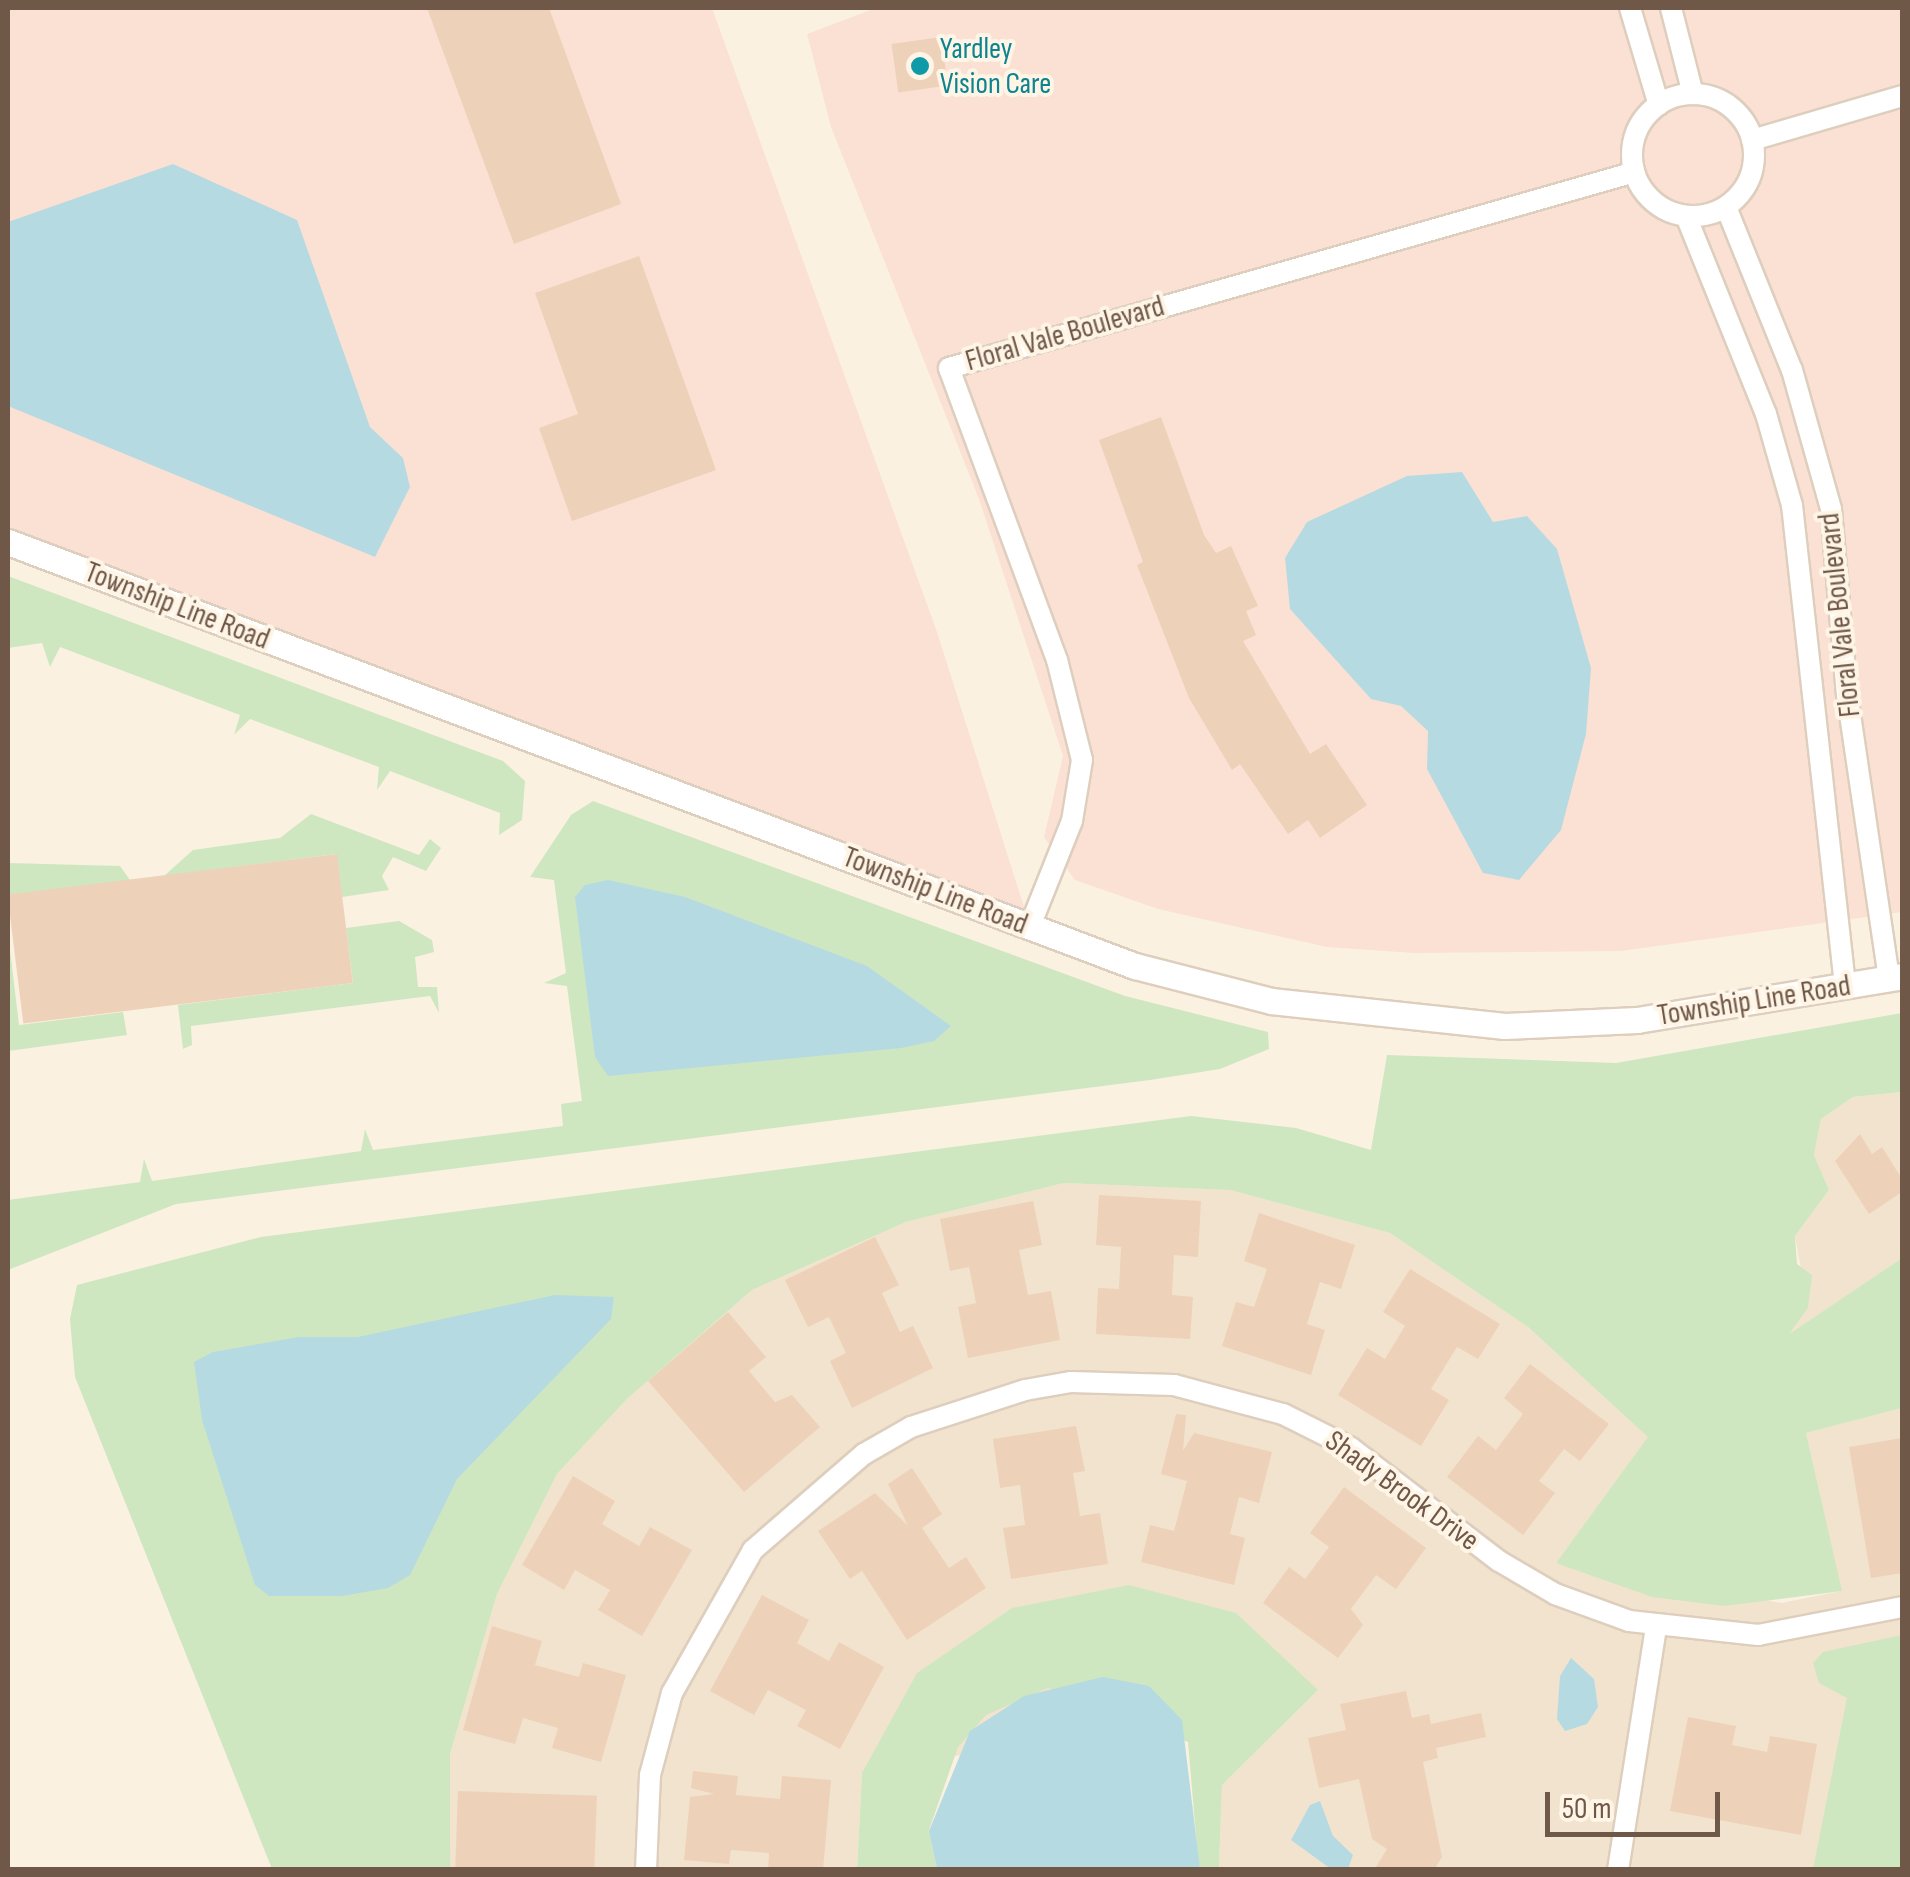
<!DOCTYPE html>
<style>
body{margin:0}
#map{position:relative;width:1910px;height:1877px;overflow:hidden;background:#fbf1e0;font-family:"Sofia Sans Condensed",sans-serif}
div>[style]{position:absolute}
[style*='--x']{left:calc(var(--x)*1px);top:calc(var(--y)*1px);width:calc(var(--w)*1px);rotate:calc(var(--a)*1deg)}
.residential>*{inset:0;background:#f2e3cf}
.commercial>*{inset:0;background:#fbe1d4}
.green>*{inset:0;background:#cee7c0}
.water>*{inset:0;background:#b6dae2}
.building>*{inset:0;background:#eed1b9;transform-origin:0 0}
.roads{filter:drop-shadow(2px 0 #decebd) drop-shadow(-2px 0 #decebd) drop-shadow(0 2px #decebd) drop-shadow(0 -2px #decebd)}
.minor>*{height:20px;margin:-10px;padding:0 10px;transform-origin:10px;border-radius:10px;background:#fff}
.minor>.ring{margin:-10px;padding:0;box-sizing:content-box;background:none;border:20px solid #fff;border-radius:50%}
.tertiary>*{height:25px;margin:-12.5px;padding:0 12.5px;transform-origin:12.5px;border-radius:12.5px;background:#fff}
.dots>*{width:28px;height:28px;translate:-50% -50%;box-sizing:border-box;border:5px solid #fef5e6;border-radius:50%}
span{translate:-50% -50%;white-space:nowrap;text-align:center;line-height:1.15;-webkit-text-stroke:8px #fef5e6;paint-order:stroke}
.culture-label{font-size:30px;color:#0d838f}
.left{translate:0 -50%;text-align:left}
.street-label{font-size:30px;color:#705849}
.frame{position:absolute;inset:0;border:10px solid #705849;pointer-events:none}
.scale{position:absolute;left:1545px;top:1792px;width:175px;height:45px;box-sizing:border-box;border:5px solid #705849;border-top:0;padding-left:12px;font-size:30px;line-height:35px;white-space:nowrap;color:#705849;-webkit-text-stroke:8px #fef5e6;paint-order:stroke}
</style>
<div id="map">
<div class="residential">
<div style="clip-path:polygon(1902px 1092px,1902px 1258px,1786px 1336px,1808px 1308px,1795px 1236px,1829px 1190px,1814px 1155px,1821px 1119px,1853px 1097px)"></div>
<div style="clip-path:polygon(1064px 1183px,1230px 1190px,1390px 1233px,1528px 1327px,1649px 1437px,1556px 1563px,1782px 1603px,1841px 1591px,1806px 1433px,1902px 1408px,1902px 1869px,1219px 1869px,1222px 1785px,1318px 1690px,862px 1773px,857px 1869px,450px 1870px,450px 1754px,497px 1594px,557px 1474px,627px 1399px,752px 1290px,906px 1222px)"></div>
</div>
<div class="commercial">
<div style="clip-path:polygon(8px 8px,712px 8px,937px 632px,1030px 926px,8px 542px)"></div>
<div style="clip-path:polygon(876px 8px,1902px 8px,1902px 912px,1621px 951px,1413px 953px,1327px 947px,1158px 909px,1075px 880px,1044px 837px,1063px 756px,979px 499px,831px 127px,807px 34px)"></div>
</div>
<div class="green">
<div style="clip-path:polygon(8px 576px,503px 761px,525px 781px,522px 820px,499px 835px,500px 813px,390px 771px,377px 790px,379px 767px,250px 719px,234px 735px,240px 715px,60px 647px,50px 667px,42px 643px,8px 648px)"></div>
<div style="clip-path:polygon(593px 801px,1125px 996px,1268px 1032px,1269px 1049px,1220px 1069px,1150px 1080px,176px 1204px,8px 1270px,8px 1200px,140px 1182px,144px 1159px,152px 1181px,361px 1151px,365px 1129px,373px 1150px,563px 1126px,561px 1104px,582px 1101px,567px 986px,544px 983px,566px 973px,554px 880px,530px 877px,571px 815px)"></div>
<div style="clip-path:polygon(311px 814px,419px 855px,430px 839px,441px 848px,426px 871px,393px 857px,382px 876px,389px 890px,342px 897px,336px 854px,164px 876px,193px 850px,280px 838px)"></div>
<div style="clip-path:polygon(8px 863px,120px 866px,130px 880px,8px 896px)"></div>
<div style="clip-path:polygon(399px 921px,432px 940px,434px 952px,415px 957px,418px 987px,437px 987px,439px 1013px,430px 996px,191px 1026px,192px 1045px,183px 1049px,178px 1005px,353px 983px,346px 928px)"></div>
<div style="clip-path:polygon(8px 933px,19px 1025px,123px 1012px,127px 1035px,8px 1051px)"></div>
<div style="clip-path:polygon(1902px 1013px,1902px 1092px,1853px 1097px,1821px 1119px,1814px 1155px,1829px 1190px,1795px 1236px,1797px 1264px,1812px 1275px,1808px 1308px,1789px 1334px,1902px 1258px,1902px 1408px,1806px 1433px,1842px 1591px,1724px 1606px,1652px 1597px,1556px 1563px,1648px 1437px,1528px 1327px,1390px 1233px,1230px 1190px,1064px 1183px,906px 1222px,752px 1290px,627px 1399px,557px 1474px,497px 1594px,450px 1754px,450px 1869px,272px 1869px,75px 1377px,70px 1319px,77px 1285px,261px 1237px,1191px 1116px,1296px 1128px,1371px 1150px,1387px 1055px,1616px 1063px)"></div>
<div style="clip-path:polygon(1129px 1585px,1236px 1613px,1318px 1690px,1222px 1785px,1219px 1869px,1200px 1869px,1198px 1859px,1188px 1742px,1048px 1688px,986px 1715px,958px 1747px,929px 1830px,937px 1869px,857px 1870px,862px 1773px,917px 1673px,1012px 1608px)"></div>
<div style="clip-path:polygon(1902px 1635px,1902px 1869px,1813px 1869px,1847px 1698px,1819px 1683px,1813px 1663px,1823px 1652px)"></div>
</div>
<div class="water">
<div style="clip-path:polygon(173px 164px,297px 220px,370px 427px,403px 458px,410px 487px,375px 557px,8px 406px,8px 222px)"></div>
<div style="clip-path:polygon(1462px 472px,1493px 522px,1527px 516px,1557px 549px,1591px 668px,1586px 734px,1561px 830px,1519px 880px,1483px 873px,1427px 769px,1428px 731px,1401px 706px,1371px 699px,1290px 609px,1285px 558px,1307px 522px,1407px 476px)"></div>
<div style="clip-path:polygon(608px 880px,685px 897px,867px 966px,951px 1026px,934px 1041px,901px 1048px,608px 1076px,595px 1057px,575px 897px,585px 885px)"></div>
<div style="clip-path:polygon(555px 1295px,614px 1297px,611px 1319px,457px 1479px,410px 1575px,388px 1588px,342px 1596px,269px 1596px,255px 1585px,202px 1420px,194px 1362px,213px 1352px,299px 1337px,358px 1337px)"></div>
<div style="clip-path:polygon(1571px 1658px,1594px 1679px,1598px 1707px,1587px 1724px,1565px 1731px,1557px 1719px,1560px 1676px)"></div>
<div style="clip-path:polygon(1103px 1677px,1149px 1686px,1182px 1720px,1200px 1869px,937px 1869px,929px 1831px,970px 1731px,1024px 1696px)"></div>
<div style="clip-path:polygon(1320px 1801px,1333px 1836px,1353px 1855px,1348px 1869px,1331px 1869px,1291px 1840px,1310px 1805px)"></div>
</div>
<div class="building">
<div style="clip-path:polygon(427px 8px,549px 8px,621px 204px,514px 244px)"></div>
<div style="left:941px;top:37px;width:49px;height:50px;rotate:82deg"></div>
<div style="clip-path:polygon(639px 256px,716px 470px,572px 521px,539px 428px,578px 414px,535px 293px)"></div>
<div style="clip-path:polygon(1161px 417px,1204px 535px,1216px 553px,1231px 546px,1258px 606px,1246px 611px,1256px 635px,1243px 641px,1310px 754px,1326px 744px,1367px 805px,1320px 838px,1308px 820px,1288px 834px,1240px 764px,1232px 770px,1189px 698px,1137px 565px,1143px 562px,1099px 440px)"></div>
<div style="left:337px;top:854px;width:130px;height:332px;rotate:83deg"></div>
<div style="clip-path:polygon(1860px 1134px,1872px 1154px,1882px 1147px,1902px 1179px,1902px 1192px,1869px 1214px,1835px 1161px)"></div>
<div style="clip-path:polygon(1099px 1195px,1201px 1201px,1198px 1257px,1174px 1255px,1172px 1295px,1193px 1297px,1190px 1339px,1096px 1334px,1098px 1288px,1119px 1289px,1121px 1247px,1096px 1245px)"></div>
<div style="clip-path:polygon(1033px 1201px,1042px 1245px,1019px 1250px,1028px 1295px,1051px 1291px,1060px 1340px,968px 1358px,958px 1307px,976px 1303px,969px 1267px,950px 1271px,940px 1219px)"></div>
<div style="clip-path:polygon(1259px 1213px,1355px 1245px,1341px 1289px,1320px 1282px,1307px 1324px,1325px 1330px,1311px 1375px,1222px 1346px,1236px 1302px,1254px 1307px,1267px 1269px,1244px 1261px)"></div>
<div style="clip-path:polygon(875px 1237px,899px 1285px,882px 1293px,900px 1332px,913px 1326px,933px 1368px,852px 1408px,830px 1361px,846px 1353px,829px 1317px,808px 1327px,785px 1280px)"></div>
<div style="clip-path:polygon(1410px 1269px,1500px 1324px,1478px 1359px,1457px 1347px,1431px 1389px,1449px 1400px,1421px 1446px,1338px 1395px,1367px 1348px,1385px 1359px,1405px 1326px,1383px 1312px)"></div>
<div style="clip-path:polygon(728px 1312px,766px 1357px,749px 1371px,775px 1402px,792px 1395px,820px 1427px,744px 1492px,648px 1381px)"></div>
<div style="clip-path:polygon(1530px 1364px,1609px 1424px,1580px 1461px,1564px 1449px,1539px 1481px,1555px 1493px,1523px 1535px,1447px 1477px,1478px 1436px,1496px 1450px,1523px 1414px,1504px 1398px)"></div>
<div style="clip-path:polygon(1176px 1414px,1186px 1415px,1183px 1451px,1194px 1433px,1272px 1452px,1259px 1503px,1239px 1497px,1230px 1534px,1245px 1538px,1234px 1585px,1141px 1562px,1150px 1525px,1174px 1531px,1187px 1481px,1161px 1474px)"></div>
<div style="clip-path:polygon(1076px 1426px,1085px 1471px,1073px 1473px,1080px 1516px,1100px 1513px,1108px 1564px,1011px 1579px,1003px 1528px,1025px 1525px,1020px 1485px,1000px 1488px,993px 1439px)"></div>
<div style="clip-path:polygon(1902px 1438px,1902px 1573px,1871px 1578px,1849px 1447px)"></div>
<div style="clip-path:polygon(912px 1468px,942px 1514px,922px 1528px,949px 1568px,966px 1557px,986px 1588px,907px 1640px,862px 1571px,850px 1579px,818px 1531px,875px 1493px,908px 1526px,888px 1484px)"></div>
<div style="clip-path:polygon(573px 1476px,615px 1501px,602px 1524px,639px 1546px,650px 1527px,692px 1550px,642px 1636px,598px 1610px,610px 1590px,575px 1570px,564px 1590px,522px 1565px)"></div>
<div style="clip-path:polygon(1344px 1487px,1426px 1548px,1396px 1589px,1376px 1575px,1351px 1609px,1363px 1625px,1338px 1658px,1263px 1603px,1289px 1567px,1305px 1579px,1329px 1547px,1310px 1533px)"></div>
<div style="clip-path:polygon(762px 1595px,809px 1620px,797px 1643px,829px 1661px,839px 1642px,884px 1667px,840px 1749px,797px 1726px,806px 1710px,768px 1690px,754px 1715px,710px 1691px)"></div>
<div style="clip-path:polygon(492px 1626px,542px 1641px,535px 1665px,579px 1677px,583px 1663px,626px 1675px,601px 1762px,552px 1748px,558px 1728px,523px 1718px,515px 1744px,463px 1730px)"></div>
<div style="clip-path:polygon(1406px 1691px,1412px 1718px,1429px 1714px,1431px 1724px,1481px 1713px,1486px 1737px,1436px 1748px,1438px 1758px,1423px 1762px,1442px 1857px,1434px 1870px,1374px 1870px,1387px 1849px,1372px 1839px,1359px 1779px,1319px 1788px,1308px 1738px,1346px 1730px,1340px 1704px)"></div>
<div style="clip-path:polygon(1688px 1717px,1736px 1726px,1732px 1745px,1767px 1752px,1770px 1736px,1817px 1744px,1801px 1835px,1670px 1811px)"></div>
<div style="clip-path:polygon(693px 1771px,738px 1776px,736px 1795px,780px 1799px,782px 1776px,831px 1780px,823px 1870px,768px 1870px,769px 1853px,731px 1850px,729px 1864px,684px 1860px,690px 1797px,714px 1794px,691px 1788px)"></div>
<div style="left:458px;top:1791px;width:139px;height:79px;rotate:2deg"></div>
</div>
<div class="roads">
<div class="minor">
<div style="--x:1630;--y:8;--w:101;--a:73.4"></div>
<div style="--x:1671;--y:8;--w:89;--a:75.7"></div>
<div class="ring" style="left:1632px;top:94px;width:102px;height:102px"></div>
<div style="--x:1752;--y:140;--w:156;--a:-16.3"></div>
<div style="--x:1726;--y:207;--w:176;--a:68"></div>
<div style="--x:1792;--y:370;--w:144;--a:74.3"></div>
<div style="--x:1831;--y:509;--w:186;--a:85.1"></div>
<div style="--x:1847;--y:694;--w:287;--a:81.6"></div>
<div style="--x:1686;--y:216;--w:214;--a:68"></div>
<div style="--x:1766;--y:414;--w:95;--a:74.1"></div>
<div style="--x:1792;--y:505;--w:484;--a:83.7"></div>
<div style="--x:1030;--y:926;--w:113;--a:-68.2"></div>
<div style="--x:1072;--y:821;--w:62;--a:-80.7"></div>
<div style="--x:1082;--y:760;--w:103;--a:-104"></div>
<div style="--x:1057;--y:660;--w:311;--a:-110.3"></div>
<div style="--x:949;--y:368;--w:713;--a:-15.95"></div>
<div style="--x:646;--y:1870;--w:95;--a:-87.6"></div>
<div style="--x:650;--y:1775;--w:85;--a:-75"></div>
<div style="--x:672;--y:1693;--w:164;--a:-60.5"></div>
<div style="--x:753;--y:1550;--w:147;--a:-40.9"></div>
<div style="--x:864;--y:1454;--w:54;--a:-29.9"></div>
<div style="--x:911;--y:1427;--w:120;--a:-18"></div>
<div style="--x:1025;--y:1390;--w:47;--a:-9.9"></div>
<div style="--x:1071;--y:1382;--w:103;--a:1.7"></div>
<div style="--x:1174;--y:1385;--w:113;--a:14.9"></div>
<div style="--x:1283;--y:1414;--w:76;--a:26.6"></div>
<div style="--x:1351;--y:1448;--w:186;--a:37.4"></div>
<div style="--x:1499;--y:1561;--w:65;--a:30.5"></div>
<div style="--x:1555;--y:1594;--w:79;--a:20"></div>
<div style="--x:1629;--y:1621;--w:130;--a:6.2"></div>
<div style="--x:1758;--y:1635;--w:147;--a:-11"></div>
<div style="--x:1618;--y:1870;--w:247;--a:-81.1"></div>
</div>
<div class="tertiary">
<div style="--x:8;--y:542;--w:1204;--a:20.62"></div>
<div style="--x:1135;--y:966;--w:140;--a:14.4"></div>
<div style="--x:1271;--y:1001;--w:235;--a:6.1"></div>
<div style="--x:1505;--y:1026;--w:132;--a:-2.6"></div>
<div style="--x:1637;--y:1020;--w:269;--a:-9.4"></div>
</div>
</div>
<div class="dots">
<div style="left:920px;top:66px;background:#0f9aa8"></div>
</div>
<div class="culture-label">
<span class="left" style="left:940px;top:66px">Yardley<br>Vision Care</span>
</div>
<div class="street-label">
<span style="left:1065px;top:334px;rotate:-16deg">Floral Vale Boulevard</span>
<span style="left:177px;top:606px;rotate:21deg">Township Line Road</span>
<span style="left:1840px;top:615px;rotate:-96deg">Floral Vale Boulevard</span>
<span style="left:935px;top:891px;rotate:21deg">Township Line Road</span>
<span style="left:1754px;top:1001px;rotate:-9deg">Township Line Road</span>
<span style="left:1402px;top:1491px;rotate:36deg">Shady Brook Drive</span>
</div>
<div class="frame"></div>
<div class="scale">50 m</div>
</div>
